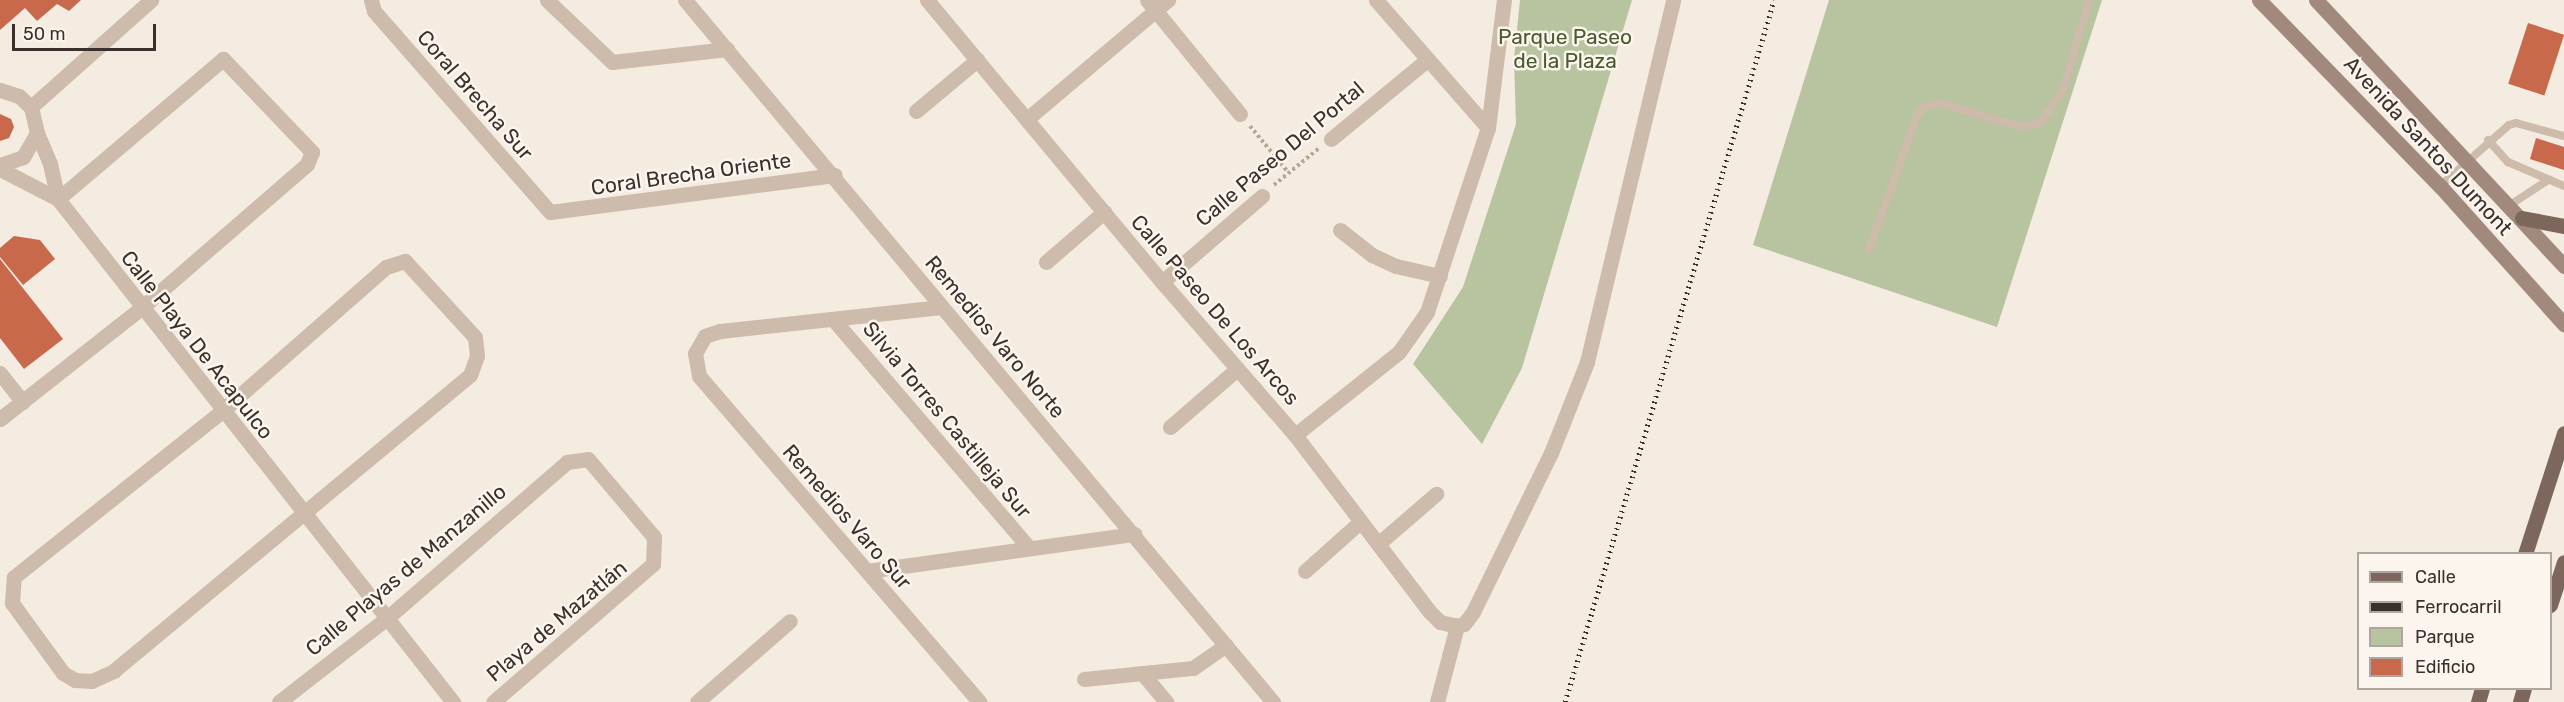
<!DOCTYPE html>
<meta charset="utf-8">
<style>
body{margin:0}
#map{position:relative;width:2564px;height:702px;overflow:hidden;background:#f4ebe1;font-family:Rubik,sans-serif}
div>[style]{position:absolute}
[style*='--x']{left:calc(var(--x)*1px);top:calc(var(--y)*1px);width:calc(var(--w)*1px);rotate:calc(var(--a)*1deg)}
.green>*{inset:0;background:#b8c4a0}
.building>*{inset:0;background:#c8694b;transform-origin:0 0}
.path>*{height:4px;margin-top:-2px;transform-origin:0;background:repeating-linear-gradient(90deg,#b9a596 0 3px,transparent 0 6px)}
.lane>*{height:8px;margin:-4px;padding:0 4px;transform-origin:4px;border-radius:4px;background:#cdbbac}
.street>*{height:15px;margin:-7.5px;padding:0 7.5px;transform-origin:7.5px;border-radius:7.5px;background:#cdbbac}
.secondary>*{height:15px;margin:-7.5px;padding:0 7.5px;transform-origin:7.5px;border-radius:7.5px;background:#a18a7d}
.primary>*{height:15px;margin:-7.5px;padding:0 7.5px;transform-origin:7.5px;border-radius:7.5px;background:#7d675c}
.rail>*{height:4.5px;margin-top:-2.25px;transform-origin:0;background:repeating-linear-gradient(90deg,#3b302b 0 1.5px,transparent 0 6px)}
span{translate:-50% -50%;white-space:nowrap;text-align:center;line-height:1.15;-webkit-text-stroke:5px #fbf5ee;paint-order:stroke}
.park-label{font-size:21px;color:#4a5a2e}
.street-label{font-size:21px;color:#3b302b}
.legend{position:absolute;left:2357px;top:552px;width:195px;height:138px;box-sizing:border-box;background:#fbf5ee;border:2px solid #aea6a0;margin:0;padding:8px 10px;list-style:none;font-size:18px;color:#3b302b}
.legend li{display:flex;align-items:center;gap:12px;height:30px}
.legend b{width:30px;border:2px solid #aea6a0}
.scale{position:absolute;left:12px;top:24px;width:144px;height:27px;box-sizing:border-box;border:3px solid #3b302b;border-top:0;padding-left:8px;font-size:18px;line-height:21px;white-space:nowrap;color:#3b302b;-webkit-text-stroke:4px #fbf5ee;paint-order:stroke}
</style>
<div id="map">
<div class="green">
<div style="clip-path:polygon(1520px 0,1632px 0,1522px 368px,1482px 444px,1413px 364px,1463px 287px,1516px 124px,1514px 59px)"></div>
<div style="clip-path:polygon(1829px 0,2102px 0,1997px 327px,1753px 245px)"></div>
</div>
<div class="building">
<div style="clip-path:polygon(0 0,81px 0,69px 11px,57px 4px,37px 21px,25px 8px,0 30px)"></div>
<div style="left:2528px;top:23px;width:38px;height:64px;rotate:18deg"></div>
<div style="clip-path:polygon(0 114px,11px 119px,14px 127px,9px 138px,0 141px)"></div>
<div style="clip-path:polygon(2536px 138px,2564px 147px,2564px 170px,2530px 159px)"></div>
<div style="clip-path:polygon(14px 236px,40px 240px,55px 259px,23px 285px,0 257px,0 248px)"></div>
<div style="clip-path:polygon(0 259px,63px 339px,24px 369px,0 338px)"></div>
</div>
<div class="path">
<div style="--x:1250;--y:126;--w:60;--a:50.4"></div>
<div style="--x:1274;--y:185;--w:58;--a:-39.4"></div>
</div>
<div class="lane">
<div style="--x:2488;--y:140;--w:30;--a:48"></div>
<div style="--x:2508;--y:162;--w:61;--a:23.2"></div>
<div style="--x:2440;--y:186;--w:92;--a:-41.5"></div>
<div style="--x:2509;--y:125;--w:7;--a:-16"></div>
<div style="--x:2516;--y:123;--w:50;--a:15.2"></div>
<div style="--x:2510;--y:205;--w:45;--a:-33.3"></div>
<div style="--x:1869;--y:250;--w:143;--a:-70.4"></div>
<div style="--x:1917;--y:115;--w:10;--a:-53"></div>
<div style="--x:1923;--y:107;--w:17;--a:-13"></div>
<div style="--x:1940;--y:103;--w:84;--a:16.7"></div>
<div style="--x:2020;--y:127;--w:20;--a:-11"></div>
<div style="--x:2040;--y:123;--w:40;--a:-55.1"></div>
<div style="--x:2063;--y:90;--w:94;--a:-73.9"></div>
</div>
<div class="street">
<div style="--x:371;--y:0;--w:11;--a:75"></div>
<div style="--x:374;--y:11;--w:267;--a:48.8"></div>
<div style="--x:550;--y:212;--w:287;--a:-7.4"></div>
<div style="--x:547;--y:0;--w:90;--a:43.6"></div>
<div style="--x:612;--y:62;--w:116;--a:-6.4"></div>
<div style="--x:685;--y:0;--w:916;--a:50.05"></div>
<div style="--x:927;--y:0;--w:367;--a:50.2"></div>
<div style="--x:1162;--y:282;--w:203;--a:49"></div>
<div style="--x:1295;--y:435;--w:223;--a:52.7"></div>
<div style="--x:1430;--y:612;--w:14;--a:45"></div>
<div style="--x:1440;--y:622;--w:17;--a:13"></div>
<div style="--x:1457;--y:626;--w:7;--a:-16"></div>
<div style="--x:1464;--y:624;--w:15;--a:-53"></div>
<div style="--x:1473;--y:612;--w:177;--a:-63.9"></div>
<div style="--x:1551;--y:453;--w:98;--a:-68.4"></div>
<div style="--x:1587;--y:362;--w:372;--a:-76.6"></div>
<div style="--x:1147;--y:0;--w:147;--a:50.8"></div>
<div style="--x:1376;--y:0;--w:170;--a:48.8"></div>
<div style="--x:0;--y:90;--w:20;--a:18"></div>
<div style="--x:19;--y:96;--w:16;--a:43"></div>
<div style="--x:31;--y:107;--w:27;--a:77"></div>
<div style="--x:37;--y:133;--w:28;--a:120"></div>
<div style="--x:23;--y:157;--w:24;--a:161"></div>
<div style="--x:31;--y:107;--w:161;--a:-41.7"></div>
<div style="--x:916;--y:111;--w:80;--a:-39.9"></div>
<div style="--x:1027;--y:119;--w:185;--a:-40.2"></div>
<div style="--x:37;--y:133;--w:34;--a:67"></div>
<div style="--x:50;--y:164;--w:36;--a:77"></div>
<div style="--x:58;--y:199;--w:640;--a:51.86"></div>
<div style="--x:1331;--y:139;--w:124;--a:-39.5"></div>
<div style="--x:0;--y:169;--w:65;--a:27.3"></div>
<div style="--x:1340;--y:230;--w:41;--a:38"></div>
<div style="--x:1372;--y:255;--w:26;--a:25"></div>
<div style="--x:1396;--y:266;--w:45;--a:12.8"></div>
<div style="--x:405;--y:261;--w:103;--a:47.4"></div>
<div style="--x:475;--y:337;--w:19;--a:84"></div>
<div style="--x:477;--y:356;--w:20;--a:110"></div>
<div style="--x:470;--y:375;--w:463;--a:140.3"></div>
<div style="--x:114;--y:671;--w:24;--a:156"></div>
<div style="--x:92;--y:681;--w:17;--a:-177"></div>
<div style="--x:75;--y:680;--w:14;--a:-150"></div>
<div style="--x:63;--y:673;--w:87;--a:-126.1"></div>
<div style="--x:12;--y:603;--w:26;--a:-86"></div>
<div style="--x:14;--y:577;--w:266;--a:-38.6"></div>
<div style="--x:222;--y:411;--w:218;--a:-41.3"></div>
<div style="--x:386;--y:267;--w:20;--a:-18"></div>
<div style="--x:1046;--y:262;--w:77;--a:-40.8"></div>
<div style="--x:1162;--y:282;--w:132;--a:-40.7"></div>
<div style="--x:941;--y:307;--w:222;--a:173.8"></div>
<div style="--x:720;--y:331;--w:16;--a:162"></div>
<div style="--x:705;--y:336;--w:20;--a:120"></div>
<div style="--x:695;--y:353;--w:23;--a:80"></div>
<div style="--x:699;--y:376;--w:430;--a:49.3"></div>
<div style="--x:833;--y:319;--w:301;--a:49.4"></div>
<div style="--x:0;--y:373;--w:37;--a:52"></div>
<div style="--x:0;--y:419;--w:179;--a:-38.2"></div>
<div style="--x:141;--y:308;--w:220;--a:-40.9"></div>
<div style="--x:307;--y:164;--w:13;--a:-67"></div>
<div style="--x:312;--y:152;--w:129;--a:-133.7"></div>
<div style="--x:223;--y:59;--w:216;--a:139.7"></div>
<div style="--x:1170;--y:427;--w:89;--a:-40.9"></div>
<div style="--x:1295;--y:435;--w:133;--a:-38.6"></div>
<div style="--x:1399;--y:352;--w:49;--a:-55"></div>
<div style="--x:1427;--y:312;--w:194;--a:-71.7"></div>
<div style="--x:1488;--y:128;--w:129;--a:-82.9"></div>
<div style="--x:1378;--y:544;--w:77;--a:-40.8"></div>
<div style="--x:867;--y:571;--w:270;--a:-7.9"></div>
<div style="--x:1305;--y:571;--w:74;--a:-41.7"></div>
<div style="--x:1142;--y:673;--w:38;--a:50"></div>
<div style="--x:1084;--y:679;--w:110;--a:-5.8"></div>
<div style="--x:1193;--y:668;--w:40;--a:-34.9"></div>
<div style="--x:279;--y:702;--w:137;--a:-37.9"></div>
<div style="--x:387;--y:618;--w:238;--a:-40.9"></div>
<div style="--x:567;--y:462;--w:21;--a:-8"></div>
<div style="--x:588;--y:459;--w:102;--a:49.8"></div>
<div style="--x:654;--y:537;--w:27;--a:92"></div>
<div style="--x:653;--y:564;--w:211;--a:139.2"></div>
<div style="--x:697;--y:702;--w:123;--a:-41.1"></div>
<div style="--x:1437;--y:702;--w:79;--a:-75.3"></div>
</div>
<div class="secondary">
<div style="--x:2259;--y:0;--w:260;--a:45.8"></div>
<div style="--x:2440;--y:186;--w:186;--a:48.1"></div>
<div style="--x:2316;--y:0;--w:364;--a:47"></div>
</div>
<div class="primary">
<div style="--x:2522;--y:218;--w:43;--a:10.8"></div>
<div style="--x:2525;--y:554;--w:127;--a:-72.1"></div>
<div style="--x:2550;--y:605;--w:45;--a:-72"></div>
<div style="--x:2478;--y:702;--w:15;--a:-74"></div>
<div style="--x:2520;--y:702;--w:15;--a:-74"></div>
</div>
<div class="rail">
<div style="--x:1565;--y:702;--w:732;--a:-73.42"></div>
</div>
<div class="park-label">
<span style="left:1565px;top:49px">Parque Paseo<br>de la Plaza</span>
</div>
<div class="street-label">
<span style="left:475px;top:95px;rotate:49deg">Coral Brecha Sur</span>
<span style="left:2428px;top:146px;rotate:47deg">Avenida Santos Dumont</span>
<span style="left:1280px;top:154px;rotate:-40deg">Calle Paseo Del Portal</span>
<span style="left:691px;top:174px;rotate:-8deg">Coral Brecha Oriente</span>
<span style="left:1215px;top:310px;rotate:49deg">Calle Paseo De Los Arcos</span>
<span style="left:995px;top:337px;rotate:50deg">Remedios Varo Norte</span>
<span style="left:197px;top:345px;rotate:52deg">Calle Playa De Acapulco</span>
<span style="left:947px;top:420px;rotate:50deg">Silvia Torres Castilleja Sur</span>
<span style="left:847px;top:517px;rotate:49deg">Remedios Varo Sur</span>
<span style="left:406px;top:570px;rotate:-40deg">Calle Playas de Manzanillo</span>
<span style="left:557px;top:621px;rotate:-40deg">Playa de Mazatlán</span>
</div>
<ul class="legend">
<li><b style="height:8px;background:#7d675c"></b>Calle</li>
<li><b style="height:8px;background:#3b302b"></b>Ferrocarril</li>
<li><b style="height:16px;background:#b8c4a0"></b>Parque</li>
<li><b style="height:16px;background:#c8694b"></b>Edificio</li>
</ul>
<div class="scale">50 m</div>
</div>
